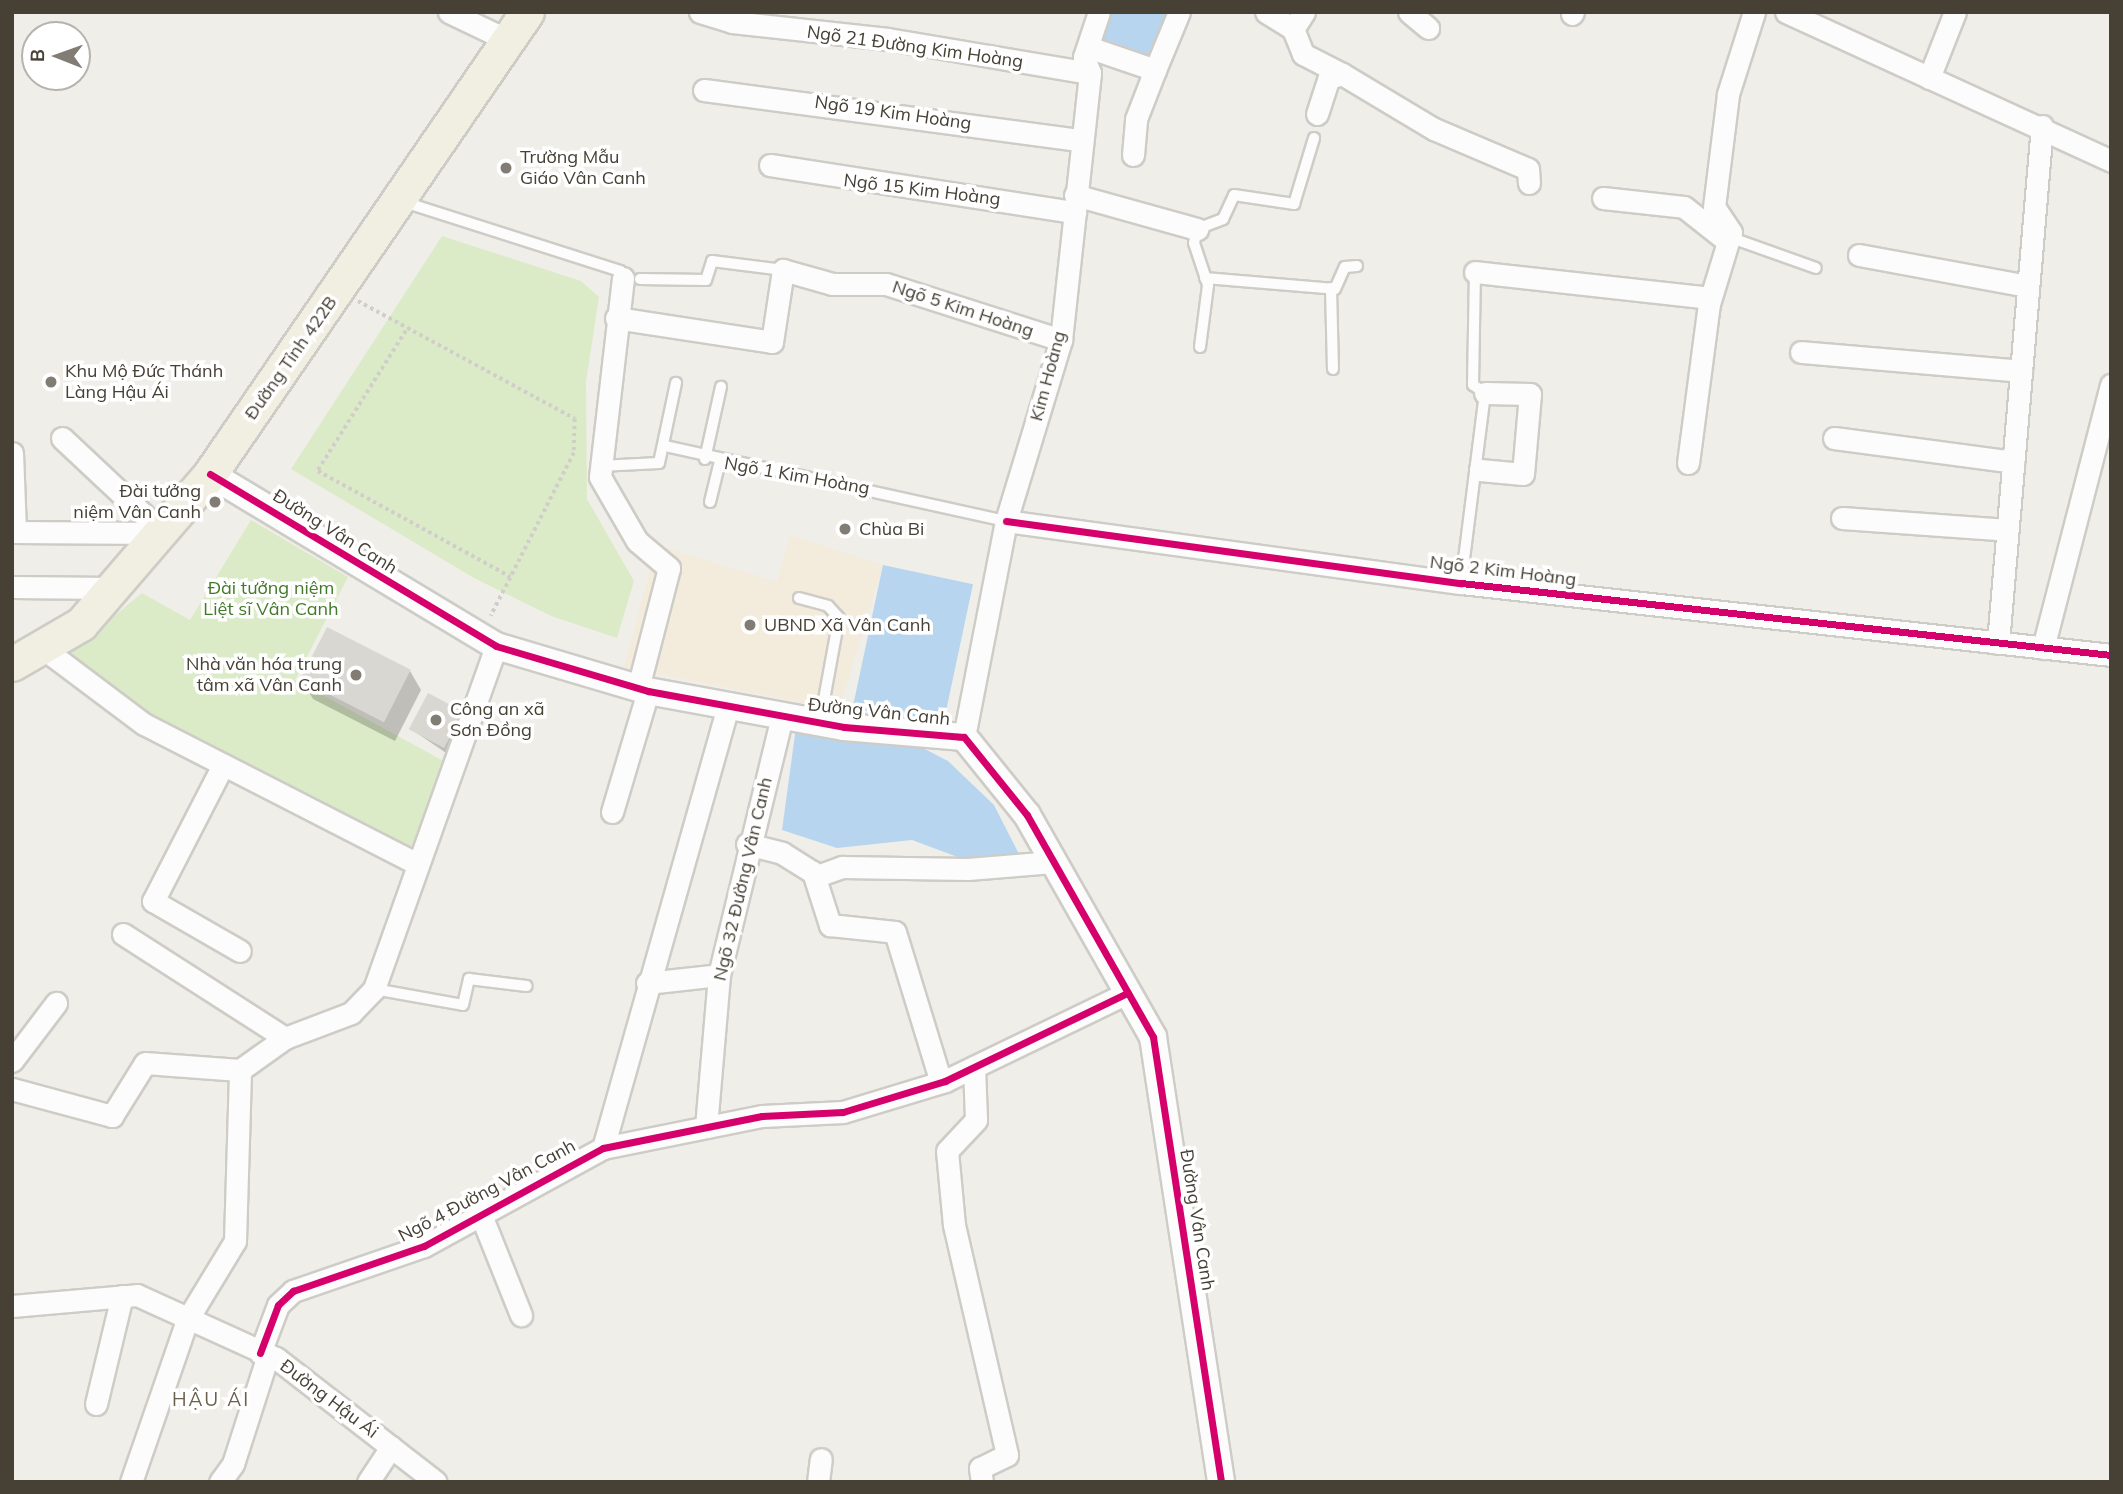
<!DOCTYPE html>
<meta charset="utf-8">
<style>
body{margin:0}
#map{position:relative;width:2123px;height:1494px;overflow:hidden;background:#f0eee8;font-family:Mulish,sans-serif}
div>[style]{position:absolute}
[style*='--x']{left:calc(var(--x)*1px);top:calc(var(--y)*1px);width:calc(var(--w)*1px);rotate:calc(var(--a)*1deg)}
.commercial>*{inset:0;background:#f3ebdb}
.green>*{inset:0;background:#dbebc8}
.water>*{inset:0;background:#b8d5ef;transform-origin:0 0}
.shadow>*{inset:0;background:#0003}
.building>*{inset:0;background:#d9d7d1;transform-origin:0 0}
.path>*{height:3.5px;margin-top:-1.75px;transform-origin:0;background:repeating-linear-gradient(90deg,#d1ceca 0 3.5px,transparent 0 7px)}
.roads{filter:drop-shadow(2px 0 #ceccc6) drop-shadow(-2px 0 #ceccc6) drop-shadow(0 2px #ceccc6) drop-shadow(0 -2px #ceccc6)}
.service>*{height:10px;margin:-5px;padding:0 5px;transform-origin:5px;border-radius:5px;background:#fdfcfc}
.minor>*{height:21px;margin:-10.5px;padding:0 10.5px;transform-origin:10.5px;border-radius:10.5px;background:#fdfcfc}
.tertiary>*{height:26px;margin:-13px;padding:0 13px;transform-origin:13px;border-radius:13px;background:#fdfcfc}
.primary>*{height:33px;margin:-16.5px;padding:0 16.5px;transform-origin:16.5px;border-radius:16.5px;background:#f1eee2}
.cycleway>*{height:7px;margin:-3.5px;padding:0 3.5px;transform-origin:3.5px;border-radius:3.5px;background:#d6006c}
.dots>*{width:19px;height:19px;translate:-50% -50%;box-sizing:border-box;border:4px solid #fff;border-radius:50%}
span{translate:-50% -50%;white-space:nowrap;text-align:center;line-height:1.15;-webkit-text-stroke:7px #fff;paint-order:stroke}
.street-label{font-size:18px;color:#464035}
.poi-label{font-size:18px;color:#464035}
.left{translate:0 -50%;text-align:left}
.right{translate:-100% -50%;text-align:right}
.park-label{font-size:18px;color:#407927}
.neighbourhood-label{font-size:19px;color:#695f4c;letter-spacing:2px}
.frame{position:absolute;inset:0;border:14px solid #464035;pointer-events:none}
.north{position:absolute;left:21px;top:21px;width:70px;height:70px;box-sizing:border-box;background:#fff;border:2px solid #b5b3ae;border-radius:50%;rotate:271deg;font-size:19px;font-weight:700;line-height:28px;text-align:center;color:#464035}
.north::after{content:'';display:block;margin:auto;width:24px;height:32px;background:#827d74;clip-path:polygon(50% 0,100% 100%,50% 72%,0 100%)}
</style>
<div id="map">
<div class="commercial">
<div style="clip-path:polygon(790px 535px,883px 565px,839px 710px,624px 667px,657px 545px,777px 582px)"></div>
</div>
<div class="green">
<div style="clip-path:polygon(442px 236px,581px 281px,599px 297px,586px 382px,587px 499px,634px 581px,617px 638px,551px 616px,474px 578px,291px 469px)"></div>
<div style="clip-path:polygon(251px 520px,348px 577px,295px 680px,449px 764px,414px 854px,108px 694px,69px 653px,142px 593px,190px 620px)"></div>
</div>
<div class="water">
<div style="clip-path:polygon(1107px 12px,1175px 12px,1156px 62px,1098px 40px)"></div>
<div style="left:883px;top:565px;width:92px;height:146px;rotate:12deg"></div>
<div style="clip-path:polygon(796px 727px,919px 746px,948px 761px,994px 805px,1020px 856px,963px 859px,912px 840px,837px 848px,782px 830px)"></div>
</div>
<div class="shadow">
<div style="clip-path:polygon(410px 671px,421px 690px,395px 741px,313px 699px,302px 680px)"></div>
<div style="clip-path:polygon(462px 714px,449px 755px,411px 729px)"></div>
</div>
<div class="building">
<div style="left:327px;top:627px;width:94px;height:59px;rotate:27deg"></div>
<div style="left:428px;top:693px;width:40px;height:41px;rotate:28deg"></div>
</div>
<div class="path">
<div style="--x:358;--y:301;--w:247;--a:28.5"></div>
<div style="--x:575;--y:419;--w:34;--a:92"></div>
<div style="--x:574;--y:453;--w:183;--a:117"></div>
<div style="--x:406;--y:331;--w:165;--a:122.2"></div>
<div style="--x:318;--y:471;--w:220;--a:28.8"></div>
</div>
<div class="roads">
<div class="service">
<div style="--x:404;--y:202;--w:227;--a:17.7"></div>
<div style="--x:620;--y:271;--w:8;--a:67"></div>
<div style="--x:1729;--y:237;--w:92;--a:19.6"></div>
<div style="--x:1205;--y:278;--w:130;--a:4.8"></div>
<div style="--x:1335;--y:289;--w:24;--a:-66"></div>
<div style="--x:1345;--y:267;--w:12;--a:-5"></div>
<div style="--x:640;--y:279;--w:66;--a:0.9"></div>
<div style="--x:706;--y:280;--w:20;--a:-72"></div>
<div style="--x:712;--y:261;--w:72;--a:7.2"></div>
<div style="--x:1331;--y:288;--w:81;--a:88.6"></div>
<div style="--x:1200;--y:347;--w:63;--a:-82.6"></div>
<div style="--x:1208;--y:285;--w:44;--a:-108.4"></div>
<div style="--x:1194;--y:243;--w:14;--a:-78"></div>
<div style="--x:1197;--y:229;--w:28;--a:-21"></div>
<div style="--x:1223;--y:219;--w:26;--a:-65"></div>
<div style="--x:1234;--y:195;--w:61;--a:8.5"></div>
<div style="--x:1294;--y:204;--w:69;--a:-73.1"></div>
<div style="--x:665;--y:446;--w:349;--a:12.4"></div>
<div style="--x:705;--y:459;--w:74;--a:-77.5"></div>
<div style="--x:600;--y:466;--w:59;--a:-2.9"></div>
<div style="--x:659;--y:463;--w:82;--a:-78"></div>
<div style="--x:710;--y:502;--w:42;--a:-76.3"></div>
<div style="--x:1461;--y:583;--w:192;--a:-82.8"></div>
<div style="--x:1485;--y:393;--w:14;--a:-146"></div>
<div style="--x:1473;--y:385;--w:113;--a:-89"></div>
<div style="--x:799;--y:598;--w:30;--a:15"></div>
<div style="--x:828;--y:606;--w:16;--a:47"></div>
<div style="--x:839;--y:618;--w:106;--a:100.4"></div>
<div style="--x:374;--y:989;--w:90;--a:10.2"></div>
<div style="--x:463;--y:1005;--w:27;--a:-77"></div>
<div style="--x:469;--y:979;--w:58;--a:6.9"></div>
</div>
<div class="minor">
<div style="--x:449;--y:12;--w:70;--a:25.5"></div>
<div style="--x:700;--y:12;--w:34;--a:17"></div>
<div style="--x:732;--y:22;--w:157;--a:6.2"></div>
<div style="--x:888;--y:39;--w:205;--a:9.6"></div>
<div style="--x:1266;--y:12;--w:32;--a:32"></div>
<div style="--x:1293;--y:29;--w:20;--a:-57"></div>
<div style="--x:1409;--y:12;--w:25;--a:40"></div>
<div style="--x:1786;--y:12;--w:358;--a:24.6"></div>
<div style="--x:1572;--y:14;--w:2;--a:-63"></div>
<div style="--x:1293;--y:29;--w:27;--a:68"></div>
<div style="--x:1303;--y:54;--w:44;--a:27.1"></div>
<div style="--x:1088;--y:47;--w:71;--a:18.9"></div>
<div style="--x:1155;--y:70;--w:63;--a:-67.5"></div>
<div style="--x:1929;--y:78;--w:71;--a:-68.5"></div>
<div style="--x:704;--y:90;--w:380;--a:7.6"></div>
<div style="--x:1317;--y:114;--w:38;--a:-72"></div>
<div style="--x:1329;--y:78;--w:14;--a:-17"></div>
<div style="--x:1342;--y:74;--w:107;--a:30.9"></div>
<div style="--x:1434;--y:129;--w:102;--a:23.1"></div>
<div style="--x:1528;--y:169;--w:14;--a:86"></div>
<div style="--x:1133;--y:155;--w:36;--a:-85"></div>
<div style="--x:1136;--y:119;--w:53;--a:-68.8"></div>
<div style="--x:770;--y:165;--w:309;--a:8.8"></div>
<div style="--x:1075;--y:195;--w:127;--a:15.6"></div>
<div style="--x:1603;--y:198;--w:81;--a:6.3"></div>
<div style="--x:1684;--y:207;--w:48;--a:38.3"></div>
<div style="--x:1859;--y:255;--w:172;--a:10.4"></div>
<div style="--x:1475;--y:272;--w:236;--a:6.3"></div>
<div style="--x:623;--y:278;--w:200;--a:96.6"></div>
<div style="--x:600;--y:477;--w:74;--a:60"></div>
<div style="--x:637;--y:541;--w:42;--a:40.2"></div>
<div style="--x:669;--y:568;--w:124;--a:104.5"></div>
<div style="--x:616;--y:318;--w:158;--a:8.7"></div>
<div style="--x:772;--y:342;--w:73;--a:-81.3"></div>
<div style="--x:783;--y:270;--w:51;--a:15.9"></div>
<div style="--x:832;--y:284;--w:54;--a:0"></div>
<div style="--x:886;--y:284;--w:184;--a:17.7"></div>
<div style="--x:1801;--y:352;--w:221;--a:4.9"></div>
<div style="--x:62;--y:438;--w:139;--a:43.2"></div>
<div style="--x:1834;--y:438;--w:181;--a:7.6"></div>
<div style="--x:12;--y:453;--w:79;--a:87.8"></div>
<div style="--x:1688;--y:463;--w:160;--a:-82.5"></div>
<div style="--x:1709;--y:304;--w:75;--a:-73"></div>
<div style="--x:1731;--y:232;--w:30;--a:-124"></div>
<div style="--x:1714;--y:207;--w:114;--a:-82.9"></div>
<div style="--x:1728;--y:94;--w:86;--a:-72.4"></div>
<div style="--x:1480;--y:470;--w:43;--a:5.3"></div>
<div style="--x:1523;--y:474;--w:80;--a:-85"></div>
<div style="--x:1530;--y:394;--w:45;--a:-178.7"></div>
<div style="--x:1842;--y:518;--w:166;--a:4.1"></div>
<div style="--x:1006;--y:521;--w:459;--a:7.8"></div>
<div style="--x:1461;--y:583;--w:654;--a:6.32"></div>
<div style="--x:12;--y:532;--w:151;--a:0.4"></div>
<div style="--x:12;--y:587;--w:101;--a:0.6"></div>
<div style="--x:1998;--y:643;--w:519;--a:-85.14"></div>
<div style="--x:2043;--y:648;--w:272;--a:-75.5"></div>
<div style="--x:44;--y:649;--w:125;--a:36.9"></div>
<div style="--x:144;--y:724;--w:308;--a:27.1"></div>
<div style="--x:964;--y:737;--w:220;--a:-79"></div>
<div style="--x:1006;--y:521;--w:189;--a:-73.1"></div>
<div style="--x:1061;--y:340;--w:269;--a:-83.8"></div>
<div style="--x:1090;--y:73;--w:17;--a:-111"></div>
<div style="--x:1084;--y:57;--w:47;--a:-71.6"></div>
<div style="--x:223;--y:765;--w:153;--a:117.2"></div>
<div style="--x:153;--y:901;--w:100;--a:29.9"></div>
<div style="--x:612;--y:812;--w:126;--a:-73.4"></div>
<div style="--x:747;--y:844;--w:36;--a:14"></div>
<div style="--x:782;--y:853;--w:36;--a:32"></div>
<div style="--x:813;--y:872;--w:56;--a:72.2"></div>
<div style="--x:830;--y:925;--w:65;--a:6.1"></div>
<div style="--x:895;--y:932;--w:157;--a:73"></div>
<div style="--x:817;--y:876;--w:27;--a:-20"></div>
<div style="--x:842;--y:867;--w:126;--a:0.9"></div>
<div style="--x:968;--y:869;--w:85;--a:-4.7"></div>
<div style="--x:123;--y:934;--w:193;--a:32.7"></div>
<div style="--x:285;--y:1038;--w:71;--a:-20.7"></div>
<div style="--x:351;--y:1013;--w:33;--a:-46"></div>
<div style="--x:374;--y:989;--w:364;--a:-70.4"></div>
<div style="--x:647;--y:983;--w:72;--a:-6.3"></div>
<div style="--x:12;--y:1061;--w:73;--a:-52.8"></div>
<div style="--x:974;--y:1067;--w:53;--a:87.8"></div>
<div style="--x:976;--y:1120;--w:42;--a:133.1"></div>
<div style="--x:947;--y:1151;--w:74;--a:84.6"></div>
<div style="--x:954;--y:1225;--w:236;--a:77"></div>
<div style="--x:1007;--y:1455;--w:30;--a:154"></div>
<div style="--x:980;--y:1468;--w:14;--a:82"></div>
<div style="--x:12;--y:1089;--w:104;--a:15.1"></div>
<div style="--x:112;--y:1116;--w:62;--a:-58.1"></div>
<div style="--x:145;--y:1063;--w:95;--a:4.2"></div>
<div style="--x:706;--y:1127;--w:153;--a:-85.1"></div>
<div style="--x:719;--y:975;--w:267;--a:-76.3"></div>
<div style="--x:603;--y:1148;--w:462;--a:-74.2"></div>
<div style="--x:481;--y:1215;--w:108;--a:68.2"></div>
<div style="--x:12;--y:1306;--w:125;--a:-5"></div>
<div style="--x:137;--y:1295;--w:153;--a:24.4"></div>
<div style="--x:276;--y:1358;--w:202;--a:37.8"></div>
<div style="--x:260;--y:1353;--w:51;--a:-69.4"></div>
<div style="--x:278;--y:1305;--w:21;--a:-43"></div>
<div style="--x:293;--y:1291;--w:139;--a:-19"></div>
<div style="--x:424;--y:1246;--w:204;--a:-28.7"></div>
<div style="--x:603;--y:1148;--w:162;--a:-11.4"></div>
<div style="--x:762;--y:1116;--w:81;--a:-2.8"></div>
<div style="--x:843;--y:1112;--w:107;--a:-16.9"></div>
<div style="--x:945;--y:1081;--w:202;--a:-25.8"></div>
<div style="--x:96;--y:1404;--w:111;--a:-76.5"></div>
<div style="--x:131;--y:1482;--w:171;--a:-70.9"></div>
<div style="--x:187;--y:1320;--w:92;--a:-58.7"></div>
<div style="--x:235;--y:1241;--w:171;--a:-88.3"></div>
<div style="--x:240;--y:1070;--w:55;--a:-35.4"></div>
<div style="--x:220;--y:1482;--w:22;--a:-54"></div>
<div style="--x:233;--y:1464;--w:114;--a:-72.2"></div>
<div style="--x:368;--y:1482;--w:42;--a:-56.7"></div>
<div style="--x:818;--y:1482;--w:23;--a:-83"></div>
</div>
<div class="tertiary">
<div style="--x:210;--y:474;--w:334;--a:31"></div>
<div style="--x:496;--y:646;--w:159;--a:16.5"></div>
<div style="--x:648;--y:691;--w:199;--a:10.4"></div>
<div style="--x:844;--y:727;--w:120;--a:4.8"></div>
<div style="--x:964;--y:737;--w:100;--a:51.1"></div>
<div style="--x:1027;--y:815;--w:255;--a:60.4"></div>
<div style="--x:1153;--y:1037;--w:450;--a:81.3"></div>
</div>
<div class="primary">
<div style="--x:12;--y:664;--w:80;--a:-30.1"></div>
<div style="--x:81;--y:624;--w:198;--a:-49.3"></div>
<div style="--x:210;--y:474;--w:560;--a:-55.54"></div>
</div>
</div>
<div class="cycleway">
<div style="--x:210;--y:474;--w:334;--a:31"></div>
<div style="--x:496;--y:646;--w:159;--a:16.5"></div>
<div style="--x:648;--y:691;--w:199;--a:10.4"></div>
<div style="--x:844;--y:727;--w:120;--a:4.8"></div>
<div style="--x:964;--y:737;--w:100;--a:51.1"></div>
<div style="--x:1027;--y:815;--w:255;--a:60.4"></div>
<div style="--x:1153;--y:1037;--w:450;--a:81.3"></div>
<div style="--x:1006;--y:521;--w:459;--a:7.8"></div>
<div style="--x:1461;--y:583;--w:654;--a:6.32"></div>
<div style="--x:260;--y:1353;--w:51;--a:-69.4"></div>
<div style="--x:278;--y:1305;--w:21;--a:-43"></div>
<div style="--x:293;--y:1291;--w:139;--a:-19"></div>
<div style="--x:424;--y:1246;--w:204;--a:-28.7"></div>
<div style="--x:603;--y:1148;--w:162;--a:-11.4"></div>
<div style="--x:762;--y:1116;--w:81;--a:-2.8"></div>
<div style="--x:843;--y:1112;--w:107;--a:-16.9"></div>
<div style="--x:945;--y:1081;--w:202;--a:-25.8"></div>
</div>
<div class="dots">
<div style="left:506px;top:168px;background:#827d74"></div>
<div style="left:51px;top:382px;background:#827d74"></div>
<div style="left:215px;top:502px;background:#827d74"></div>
<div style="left:845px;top:529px;background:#827d74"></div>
<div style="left:750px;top:625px;background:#827d74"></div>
<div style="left:356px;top:675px;background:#827d74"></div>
<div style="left:436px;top:720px;background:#827d74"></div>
</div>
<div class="street-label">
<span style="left:915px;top:47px;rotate:8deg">Ngõ 21 Đường Kim Hoàng</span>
<span style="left:893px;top:113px;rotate:8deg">Ngõ 19 Kim Hoàng</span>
<span style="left:922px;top:190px;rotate:7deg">Ngõ 15 Kim Hoàng</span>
<span style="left:963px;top:309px;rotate:18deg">Ngõ 5 Kim Hoàng</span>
<span style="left:291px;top:358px;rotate:-55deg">Đường Tỉnh 422B</span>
<span style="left:1048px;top:376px;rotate:-75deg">Kim Hoàng</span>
<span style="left:797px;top:476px;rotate:10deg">Ngõ 1 Kim Hoàng</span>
<span style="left:335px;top:532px;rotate:32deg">Đường Vân Canh</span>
<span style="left:1503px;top:571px;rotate:7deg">Ngõ 2 Kim Hoàng</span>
<span style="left:879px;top:712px;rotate:6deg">Đường Vân Canh</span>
<span style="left:743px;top:879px;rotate:-77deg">Ngõ 32 Đường Vân Canh</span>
<span style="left:487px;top:1191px;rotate:-28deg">Ngõ 4 Đường Vân Canh</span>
<span style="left:1197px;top:1220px;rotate:81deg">Đường Vân Canh</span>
<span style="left:329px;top:1399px;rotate:37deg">Đường Hậu Ái</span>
</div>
<div class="poi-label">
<span class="left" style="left:520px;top:168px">Trường Mẫu<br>Giáo Vân Canh</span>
<span class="left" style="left:65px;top:382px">Khu Mộ Đức Thánh<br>Làng Hậu Ái</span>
<span class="right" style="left:201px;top:502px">Đài tưởng<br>niệm Vân Canh</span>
<span class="left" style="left:859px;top:529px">Chùa Bi</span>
<span class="left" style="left:764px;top:625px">UBND Xã Vân Canh</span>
<span class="right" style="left:342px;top:675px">Nhà văn hóa trung<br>tâm xã Vân Canh</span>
<span class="left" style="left:450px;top:720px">Công an xã<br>Sơn Đồng</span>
</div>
<div class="park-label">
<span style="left:271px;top:599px">Đài tưởng niệm<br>Liệt sĩ Vân Canh</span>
</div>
<div class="neighbourhood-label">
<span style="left:211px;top:1400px">HẬU ÁI</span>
</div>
<div class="frame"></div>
<div class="north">B</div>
</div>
